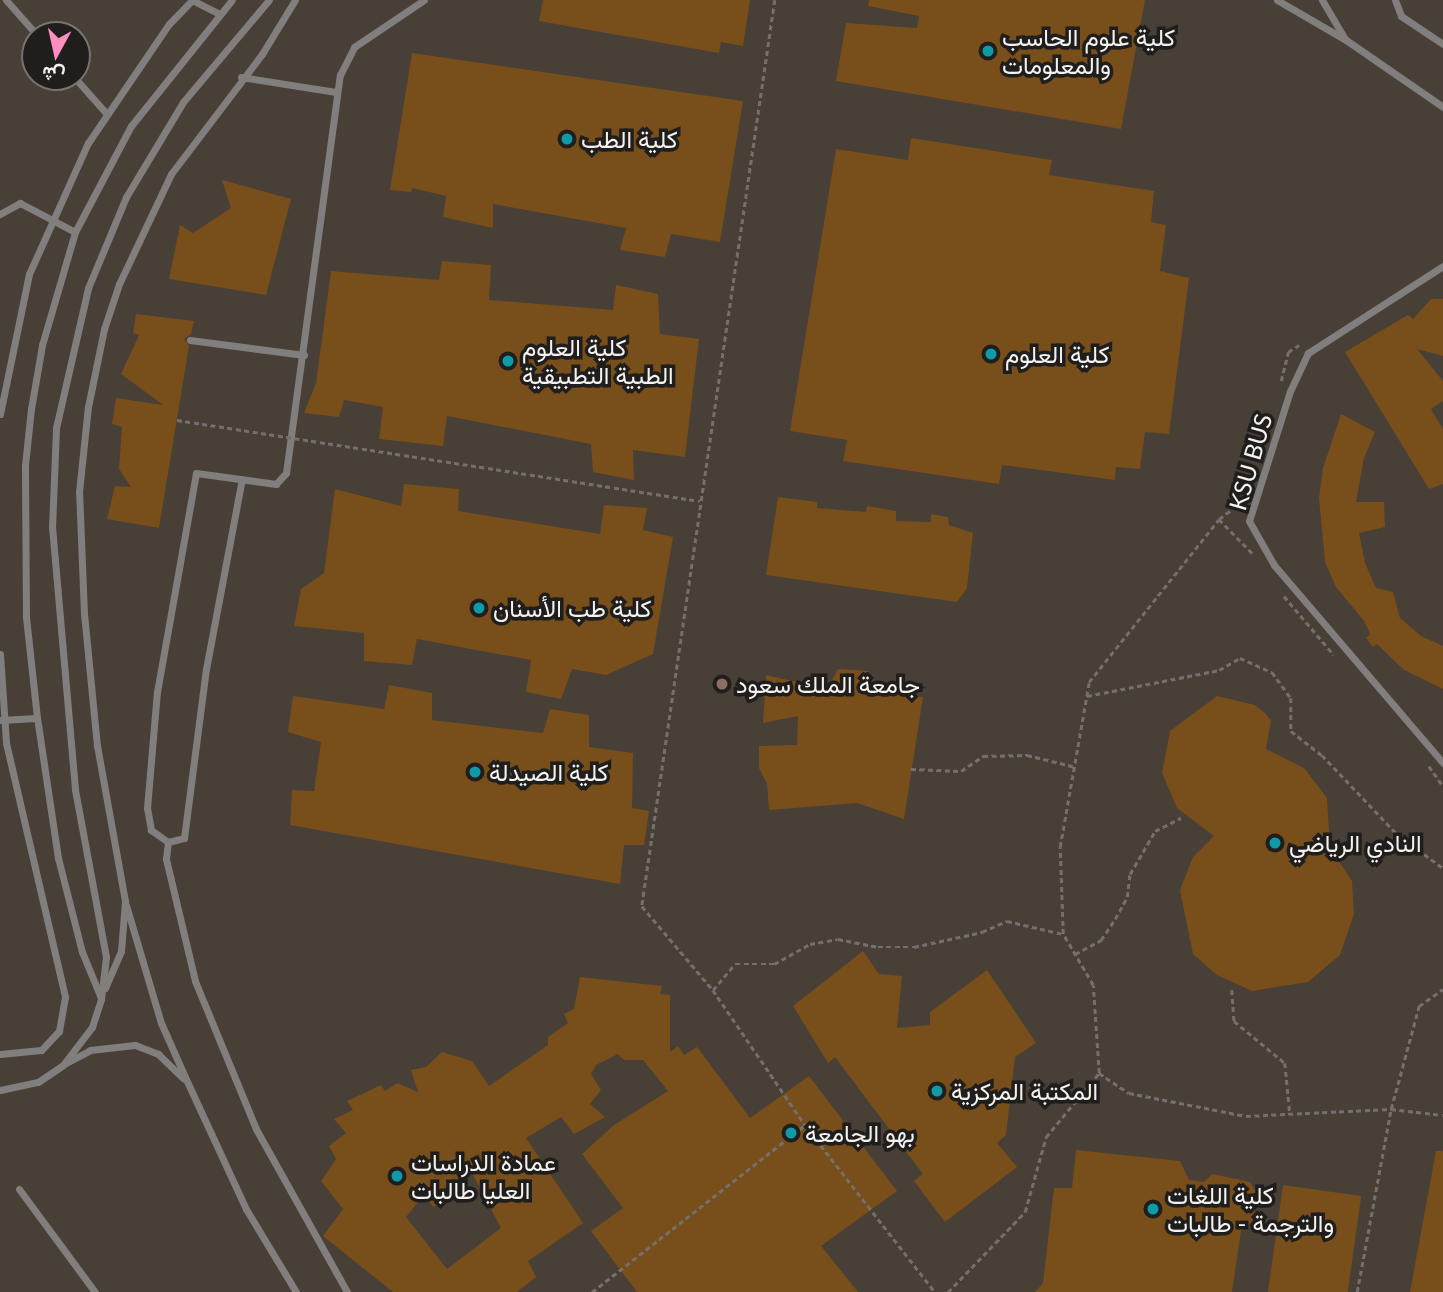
<!DOCTYPE html>
<meta charset="utf-8">
<style>
body{margin:0}
#map{position:relative;width:1443px;height:1292px;overflow:hidden;background:#3a3633;font-family:Lato,Vazirmatn,sans-serif}
div>[style]{position:absolute}
[style*='--x']{left:calc(var(--x)*1px);top:calc(var(--y)*1px);width:calc(var(--w)*1px);rotate:calc(var(--a)*1deg)}
.built>*{inset:0;background:#483f37}
.building>*{inset:0;background:#784e1a;transform-origin:0 0}
.path>*{height:2.5px;margin-top:-1.25px;transform-origin:0;background:repeating-linear-gradient(90deg,#74706d 0 5px,transparent 0 8.5px)}
.lane>*{height:7px;margin:-3.5px;padding:0 3.5px;transform-origin:3.5px;border-radius:3.5px;background:#817e7e}
.path-bridge>*{height:2.5px;margin-top:-1.25px;transform-origin:0;background:repeating-linear-gradient(90deg,#74706d 0 5px,transparent 0 8.5px)}
.dots>*{width:19px;height:19px;translate:-50% -50%;box-sizing:border-box;border:4px solid #201e1c;border-radius:50%}
span{translate:-50% -50%;white-space:nowrap;text-align:center;line-height:1.15;-webkit-text-stroke:7px #201e1c;paint-order:stroke}
.poi-label{font-size:24px;color:#f4f2ef}
.left{translate:0 -50%;text-align:left}
.street-label{font-size:24px;color:#f4f2ef}
.north{position:absolute;left:21px;top:21px;width:70px;height:70px;box-sizing:border-box;background:#201e1c;border:2px solid #757370;border-radius:50%;rotate:188deg;font-size:19px;font-weight:700;line-height:28px;text-align:center;color:#f4f2ef}
.north::after{content:'';display:block;margin:auto;width:24px;height:32px;background:#fd8ec0;clip-path:polygon(50% 0,100% 100%,50% 72%,0 100%)}
</style>
<div id="map">
<div class="built">
<div style="clip-path:polygon(evenodd,0 0,1443px 0,1443px 1292px,0 1292px,0 0,35px 35px,77px 35px,77px 77px,35px 77px,35px 35px)"></div>
</div>
<div class="building">
<div style="clip-path:polygon(543px 0,750px 0,743px 46px,721px 42px,719px 53px,539px 21px)"></div>
<div style="clip-path:polygon(869px 0,1145px 0,1121px 129px,836px 81px,846px 23px,917px 28px,919px 16px,868px 6px)"></div>
<div style="clip-path:polygon(412px 53px,743px 101px,720px 242px,671px 234px,665px 257px,620px 250px,626px 228px,493px 204px,493px 228px,443px 217px,446px 196px,412px 188px,411px 192px,390px 190px)"></div>
<div style="clip-path:polygon(911px 138px,1052px 160px,1049px 175px,1154px 191px,1151px 222px,1166px 225px,1160px 271px,1189px 278px,1169px 434px,1145px 432px,1140px 469px,1116px 467px,1115px 480px,1002px 465px,999px 484px,843px 461px,847px 440px,790px 431px,836px 149px,908px 160px)"></div>
<div style="clip-path:polygon(222px 180px,291px 199px,266px 295px,169px 279px,180px 225px,193px 233px,231px 208px)"></div>
<div style="clip-path:polygon(442px 261px,491px 265px,489px 300px,613px 310px,616px 285px,658px 294px,660px 334px,699px 339px,685px 457px,633px 450px,634px 480px,593px 472px,591px 444px,447px 416px,443px 446px,379px 439px,383px 407px,344px 400px,339px 417px,304px 413px,316px 383px,331px 271px,439px 280px)"></div>
<div style="clip-path:polygon(1431px 299px,1443px 299px,1443px 356px,1417px 349px,1443px 381px,1443px 401px,1431px 409px,1443px 429px,1443px 484px,1429px 489px,1345px 352px,1408px 315px,1413px 319px)"></div>
<div style="clip-path:polygon(136px 314px,194px 321px,191px 334px,184px 339px,189px 346px,159px 528px,107px 519px,115px 486px,131px 487px,119px 469px,122px 427px,112px 424px,116px 398px,163px 405px,121px 374px,139px 335px,133px 333px)"></div>
<div style="clip-path:polygon(1341px 414px,1375px 432px,1364px 458px,1356px 502px,1384px 502px,1385px 527px,1359px 533px,1365px 563px,1376px 588px,1393px 592px,1400px 618px,1421px 636px,1443px 646px,1443px 689px,1404px 670px,1377px 644px,1373px 647px,1366px 638px,1370px 634px,1364px 621px,1336px 587px,1325px 562px,1319px 498px,1323px 468px)"></div>
<div style="clip-path:polygon(404px 484px,459px 489px,458px 511px,600px 534px,604px 505px,647px 508px,643px 530px,673px 537px,653px 654px,606px 675px,572px 669px,561px 699px,526px 692px,531px 660px,417px 639px,412px 665px,364px 661px,364px 633px,294px 626px,301px 589px,324px 573px,335px 489px,401px 506px)"></div>
<div style="clip-path:polygon(778px 497px,817px 502px,817px 508px,866px 512px,867px 506px,896px 511px,896px 521px,931px 522px,931px 514px,948px 517px,949px 525px,973px 533px,967px 588px,957px 602px,766px 575px)"></div>
<div style="clip-path:polygon(838px 669px,869px 671px,872px 693px,923px 697px,904px 819px,857px 803px,769px 810px,767px 784px,759px 768px,759px 746px,797px 745px,798px 716px,763px 723px,766px 675px,827px 689px)"></div>
<div style="clip-path:polygon(389px 685px,432px 693px,432px 720px,543px 733px,550px 709px,589px 715px,589px 747px,633px 753px,632px 808px,649px 811px,644px 845px,624px 845px,620px 884px,290px 825px,292px 790px,314px 791px,321px 742px,288px 732px,293px 696px,384px 709px)"></div>
<div style="clip-path:polygon(1217px 696px,1255px 705px,1266px 714px,1271px 721px,1266px 749px,1304px 768px,1327px 798px,1330px 848px,1352px 881px,1354px 914px,1340px 955px,1308px 982px,1252px 991px,1217px 975px,1193px 954px,1180px 890px,1193px 857px,1214px 836px,1177px 808px,1162px 773px,1170px 731px)"></div>
<div style="clip-path:polygon(863px 951px,879px 974px,902px 976px,897px 1028px,930px 1025px,930px 1012px,987px 970px,1036px 1043px,1015px 1057px,1006px 1135px,997px 1143px,1017px 1167px,945px 1222px,914px 1181px,923px 1174px,835px 1057px,828px 1063px,793px 1006px)"></div>
<div style="clip-path:polygon(evenodd,580px 977px,662px 986px,660px 994px,670px 995px,670px 1052px,678px 1046px,684px 1055px,697px 1047px,750px 1118px,809px 1076px,897px 1191px,821px 1246px,858px 1292px,637px 1292px,591px 1231px,623px 1208px,582px 1154px,614px 1125px,668px 1091px,643px 1060px,624px 1060px,618px 1054px,596px 1065px,591px 1074px,601px 1090px,590px 1104px,605px 1117px,574px 1134px,561px 1117px,526px 1138px,583px 1223px,528px 1261px,536px 1277px,517px 1292px,393px 1292px,323px 1236px,343px 1209px,321px 1181px,336px 1159px,329px 1146px,346px 1133px,334px 1119px,353px 1110px,347px 1101px,381px 1085px,385px 1091px,397px 1083px,418px 1092px,411px 1070px,426px 1067px,442px 1052px,472px 1061px,489px 1086px,548px 1045px,548px 1037px,568px 1023px,564px 1014px,574px 1009px,580px 977px,472px 1173px,501px 1228px,447px 1269px,406px 1217px,423px 1196px,434px 1207px,472px 1173px)"></div>
<div style="clip-path:polygon(1076px 1150px,1180px 1161px,1189px 1180px,1204px 1182px,1212px 1174px,1250px 1182px,1258px 1195px,1252px 1222px,1241px 1231px,1232px 1292px,1035px 1292px,1043px 1283px,1054px 1188px,1072px 1188px)"></div>
<div style="clip-path:polygon(1436px 1151px,1443px 1151px,1443px 1292px,1410px 1292px)"></div>
<div style="left:1283px;top:1185px;width:79px;height:108px;rotate:8deg"></div>
</div>
<div class="path">
<div style="--x:775;--y:0;--w:916;--a:98.35"></div>
<div style="--x:642;--y:906;--w:110;--a:49.8"></div>
<div style="--x:713;--y:990;--w:163;--a:55.7"></div>
<div style="--x:805;--y:1125;--w:212;--a:52.1"></div>
<div style="--x:1281;--y:381;--w:30;--a:-76"></div>
<div style="--x:1288;--y:352;--w:13;--a:-32"></div>
<div style="--x:1219;--y:519;--w:49;--a:45.8"></div>
<div style="--x:1284;--y:596;--w:77;--a:49.7"></div>
<div style="--x:1087;--y:696;--w:135;--a:-11.1"></div>
<div style="--x:1219;--y:670;--w:24;--a:-30"></div>
<div style="--x:1240;--y:658;--w:35;--a:24"></div>
<div style="--x:1272;--y:672;--w:32;--a:54"></div>
<div style="--x:1291;--y:698;--w:33;--a:90"></div>
<div style="--x:1291;--y:731;--w:39;--a:38"></div>
<div style="--x:1322;--y:755;--w:109;--a:46.5"></div>
<div style="--x:1397;--y:834;--w:57;--a:36.5"></div>
<div style="--x:1429;--y:766;--w:24;--a:55"></div>
<div style="--x:911;--y:769;--w:50;--a:2.3"></div>
<div style="--x:961;--y:771;--w:27;--a:-34"></div>
<div style="--x:983;--y:756;--w:44;--a:-1.3"></div>
<div style="--x:1027;--y:755;--w:50;--a:13.8"></div>
<div style="--x:1075;--y:954;--w:30;--a:-28"></div>
<div style="--x:1101;--y:940;--w:25;--a:-56"></div>
<div style="--x:1115;--y:919;--w:25;--a:-61"></div>
<div style="--x:1127;--y:897;--w:23;--a:-83"></div>
<div style="--x:1130;--y:874;--w:50;--a:-59.8"></div>
<div style="--x:1155;--y:831;--w:29;--a:-27"></div>
<div style="--x:713;--y:990;--w:34;--a:-50"></div>
<div style="--x:735;--y:964;--w:39;--a:0"></div>
<div style="--x:774;--y:964;--w:41;--a:-29.1"></div>
<div style="--x:810;--y:944;--w:28;--a:-10"></div>
<div style="--x:838;--y:939;--w:41;--a:11.3"></div>
<div style="--x:878;--y:947;--w:36;--a:0"></div>
<div style="--x:914;--y:947;--w:70;--a:-12.4"></div>
<div style="--x:982;--y:932;--w:27;--a:-24"></div>
<div style="--x:1007;--y:921;--w:57;--a:13.1"></div>
<div style="--x:1232;--y:990;--w:31;--a:86"></div>
<div style="--x:1234;--y:1021;--w:66;--a:39.5"></div>
<div style="--x:1285;--y:1063;--w:51;--a:84.4"></div>
<div style="--x:1099;--y:1073;--w:88;--a:-93.9"></div>
<div style="--x:1093;--y:985;--w:59;--a:-120.5"></div>
<div style="--x:1063;--y:934;--w:87;--a:-92"></div>
<div style="--x:1060;--y:847;--w:168;--a:-80"></div>
<div style="--x:1089;--y:682;--w:208;--a:-51.4"></div>
<div style="--x:1219;--y:519;--w:30;--a:-37"></div>
<div style="--x:592;--y:1292;--w:271;--a:-38.1"></div>
<div style="--x:948;--y:1292;--w:111;--a:-46.1"></div>
<div style="--x:1025;--y:1212;--w:78;--a:-74.4"></div>
<div style="--x:1046;--y:1137;--w:83;--a:-50.4"></div>
<div style="--x:1099;--y:1073;--w:36;--a:34"></div>
<div style="--x:1129;--y:1093;--w:119;--a:11.1"></div>
<div style="--x:1246;--y:1116;--w:145;--a:-2.8"></div>
<div style="--x:1391;--y:1109;--w:52;--a:6.6"></div>
<div style="--x:1357;--y:1292;--w:186;--a:-79.5"></div>
<div style="--x:1391;--y:1109;--w:107;--a:-74.8"></div>
<div style="--x:1419;--y:1006;--w:29;--a:-35"></div>
</div>
<div class="lane">
<div style="--x:6;--y:0;--w:47;--a:48.5"></div>
<div style="--x:192;--y:0;--w:28;--a:27"></div>
<div style="--x:1277;--y:0;--w:80;--a:30.1"></div>
<div style="--x:1346;--y:40;--w:118;--a:34.6"></div>
<div style="--x:1322;--y:0;--w:45;--a:59.5"></div>
<div style="--x:1395;--y:0;--w:17;--a:69"></div>
<div style="--x:1401;--y:16;--w:50;--a:33.7"></div>
<div style="--x:74;--y:77;--w:50;--a:48.3"></div>
<div style="--x:241;--y:77;--w:96;--a:9"></div>
<div style="--x:0;--y:214;--w:23;--a:-29"></div>
<div style="--x:20;--y:203;--w:62;--a:27.8"></div>
<div style="--x:1443;--y:266;--w:161;--a:147.2"></div>
<div style="--x:1308;--y:353;--w:42;--a:115.3"></div>
<div style="--x:1290;--y:391;--w:136;--a:107.5"></div>
<div style="--x:1249;--y:521;--w:51;--a:60.4"></div>
<div style="--x:1274;--y:565;--w:260;--a:49.5"></div>
<div style="--x:190;--y:340;--w:115;--a:7.5"></div>
<div style="--x:0;--y:414;--w:143;--a:-78.3"></div>
<div style="--x:29;--y:274;--w:144;--a:-65.8"></div>
<div style="--x:88;--y:143;--w:144;--a:-55.8"></div>
<div style="--x:169;--y:24;--w:33;--a:-46"></div>
<div style="--x:0;--y:654;--w:89;--a:86.1"></div>
<div style="--x:6;--y:743;--w:261;--a:76.9"></div>
<div style="--x:65;--y:997;--w:35;--a:100"></div>
<div style="--x:59;--y:1031;--w:26;--a:133"></div>
<div style="--x:41;--y:1050;--w:41;--a:174.4"></div>
<div style="--x:0;--y:720;--w:37;--a:-3"></div>
<div style="--x:168;--y:842;--w:21;--a:-145"></div>
<div style="--x:151;--y:830;--w:22;--a:-100"></div>
<div style="--x:147;--y:808;--w:116;--a:-85.1"></div>
<div style="--x:157;--y:692;--w:222;--a:-79.9"></div>
<div style="--x:196;--y:473;--w:81;--a:7.8"></div>
<div style="--x:276;--y:484;--w:15;--a:-48"></div>
<div style="--x:286;--y:473;--w:402;--a:-82.3"></div>
<div style="--x:340;--y:75;--w:31;--a:-63"></div>
<div style="--x:354;--y:47;--w:84;--a:-33.9"></div>
<div style="--x:168;--y:842;--w:17;--a:97"></div>
<div style="--x:166;--y:859;--w:125;--a:76.6"></div>
<div style="--x:195;--y:981;--w:160;--a:67.6"></div>
<div style="--x:256;--y:1129;--w:187;--a:60.8"></div>
<div style="--x:168;--y:842;--w:16;--a:-14"></div>
<div style="--x:184;--y:838;--w:170;--a:-82.6"></div>
<div style="--x:206;--y:669;--w:193;--a:-79.3"></div>
<div style="--x:126;--y:905;--w:123;--a:73.5"></div>
<div style="--x:161;--y:1023;--w:59;--a:66"></div>
<div style="--x:185;--y:1077;--w:145;--a:65.2"></div>
<div style="--x:246;--y:1209;--w:97;--a:58.9"></div>
<div style="--x:105;--y:988;--w:40;--a:-66.6"></div>
<div style="--x:121;--y:951;--w:50;--a:-85.4"></div>
<div style="--x:125;--y:901;--w:158;--a:-100.2"></div>
<div style="--x:97;--y:746;--w:133;--a:-95.6"></div>
<div style="--x:84;--y:614;--w:122;--a:-92.3"></div>
<div style="--x:79;--y:492;--w:85;--a:-84"></div>
<div style="--x:88;--y:407;--w:80;--a:-78.4"></div>
<div style="--x:104;--y:329;--w:47;--a:-71.6"></div>
<div style="--x:119;--y:284;--w:122;--a:-64.7"></div>
<div style="--x:171;--y:174;--w:151;--a:-52.8"></div>
<div style="--x:262;--y:54;--w:63;--a:-58.6"></div>
<div style="--x:101;--y:998;--w:50;--a:-112.4"></div>
<div style="--x:82;--y:952;--w:97;--a:-104.3"></div>
<div style="--x:58;--y:858;--w:142;--a:-98.5"></div>
<div style="--x:37;--y:718;--w:102;--a:-96.2"></div>
<div style="--x:26;--y:617;--w:152;--a:-90.4"></div>
<div style="--x:25;--y:465;--w:56;--a:-83.9"></div>
<div style="--x:31;--y:409;--w:65;--a:-80.2"></div>
<div style="--x:42;--y:345;--w:118;--a:-73.7"></div>
<div style="--x:75;--y:232;--w:120;--a:-62.2"></div>
<div style="--x:131;--y:126;--w:161;--a:-51.3"></div>
<div style="--x:66;--y:1063;--w:27;--a:-28"></div>
<div style="--x:90;--y:1050;--w:45;--a:-6.3"></div>
<div style="--x:135;--y:1045;--w:25;--a:21"></div>
<div style="--x:158;--y:1054;--w:35;--a:44"></div>
<div style="--x:0;--y:1090;--w:39;--a:-12"></div>
<div style="--x:38;--y:1082;--w:30;--a:-34"></div>
<div style="--x:63;--y:1065;--w:48;--a:-52.7"></div>
<div style="--x:92;--y:1027;--w:29;--a:-72"></div>
<div style="--x:101;--y:999;--w:42;--a:-83.2"></div>
<div style="--x:106;--y:957;--w:171;--a:-100.5"></div>
<div style="--x:75;--y:789;--w:262;--a:-95"></div>
<div style="--x:52;--y:528;--w:100;--a:-87.7"></div>
<div style="--x:56;--y:428;--w:144;--a:-77.1"></div>
<div style="--x:88;--y:288;--w:99;--a:-67.3"></div>
<div style="--x:126;--y:197;--w:111;--a:-59"></div>
<div style="--x:183;--y:102;--w:133;--a:-49.9"></div>
<div style="--x:19;--y:1189;--w:128;--a:53.6"></div>
</div>
<div class="path-bridge">
<div style="--x:177;--y:420;--w:529;--a:8.8"></div>
</div>
<div class="dots">
<div style="left:988px;top:51px;background:#0f9aa8"></div>
<div style="left:567px;top:139px;background:#0f9aa8"></div>
<div style="left:991px;top:354px;background:#0f9aa8"></div>
<div style="left:508px;top:361px;background:#0f9aa8"></div>
<div style="left:479px;top:608px;background:#0f9aa8"></div>
<div style="left:722px;top:684px;background:#8d6e63"></div>
<div style="left:475px;top:772px;background:#0f9aa8"></div>
<div style="left:1275px;top:843px;background:#0f9aa8"></div>
<div style="left:937px;top:1091px;background:#0f9aa8"></div>
<div style="left:791px;top:1133px;background:#0f9aa8"></div>
<div style="left:397px;top:1176px;background:#0f9aa8"></div>
<div style="left:1153px;top:1209px;background:#0f9aa8"></div>
</div>
<div class="poi-label">
<span class="left" style="left:1002px;top:51px">كلية علوم الحاسب<br>والمعلومات</span>
<span class="left" style="left:581px;top:139px">كلية الطب</span>
<span class="left" style="left:522px;top:361px">كلية العلوم<br>الطبية التطبيقية</span>
<span class="left" style="left:1005px;top:354px">كلية العلوم</span>
<span class="left" style="left:493px;top:608px">كلية طب الأسنان</span>
<span class="left" style="left:736px;top:684px">جامعة الملك سعود</span>
<span class="left" style="left:489px;top:772px">كلية الصيدلة</span>
<span class="left" style="left:1289px;top:843px">النادي الرياضي</span>
<span class="left" style="left:951px;top:1091px">المكتبة المركزية</span>
<span class="left" style="left:805px;top:1133px">بهو الجامعة</span>
<span class="left" style="left:411px;top:1176px">عمادة الدراسات<br>العليا طالبات</span>
<span class="left" style="left:1167px;top:1209px">كلية اللغات<br>والترجمة - طالبات</span>
</div>
<div class="street-label">
<span style="left:1250px;top:462px;rotate:-74deg">KSU BUS</span>
</div>
<div class="north">ش</div>
</div>
